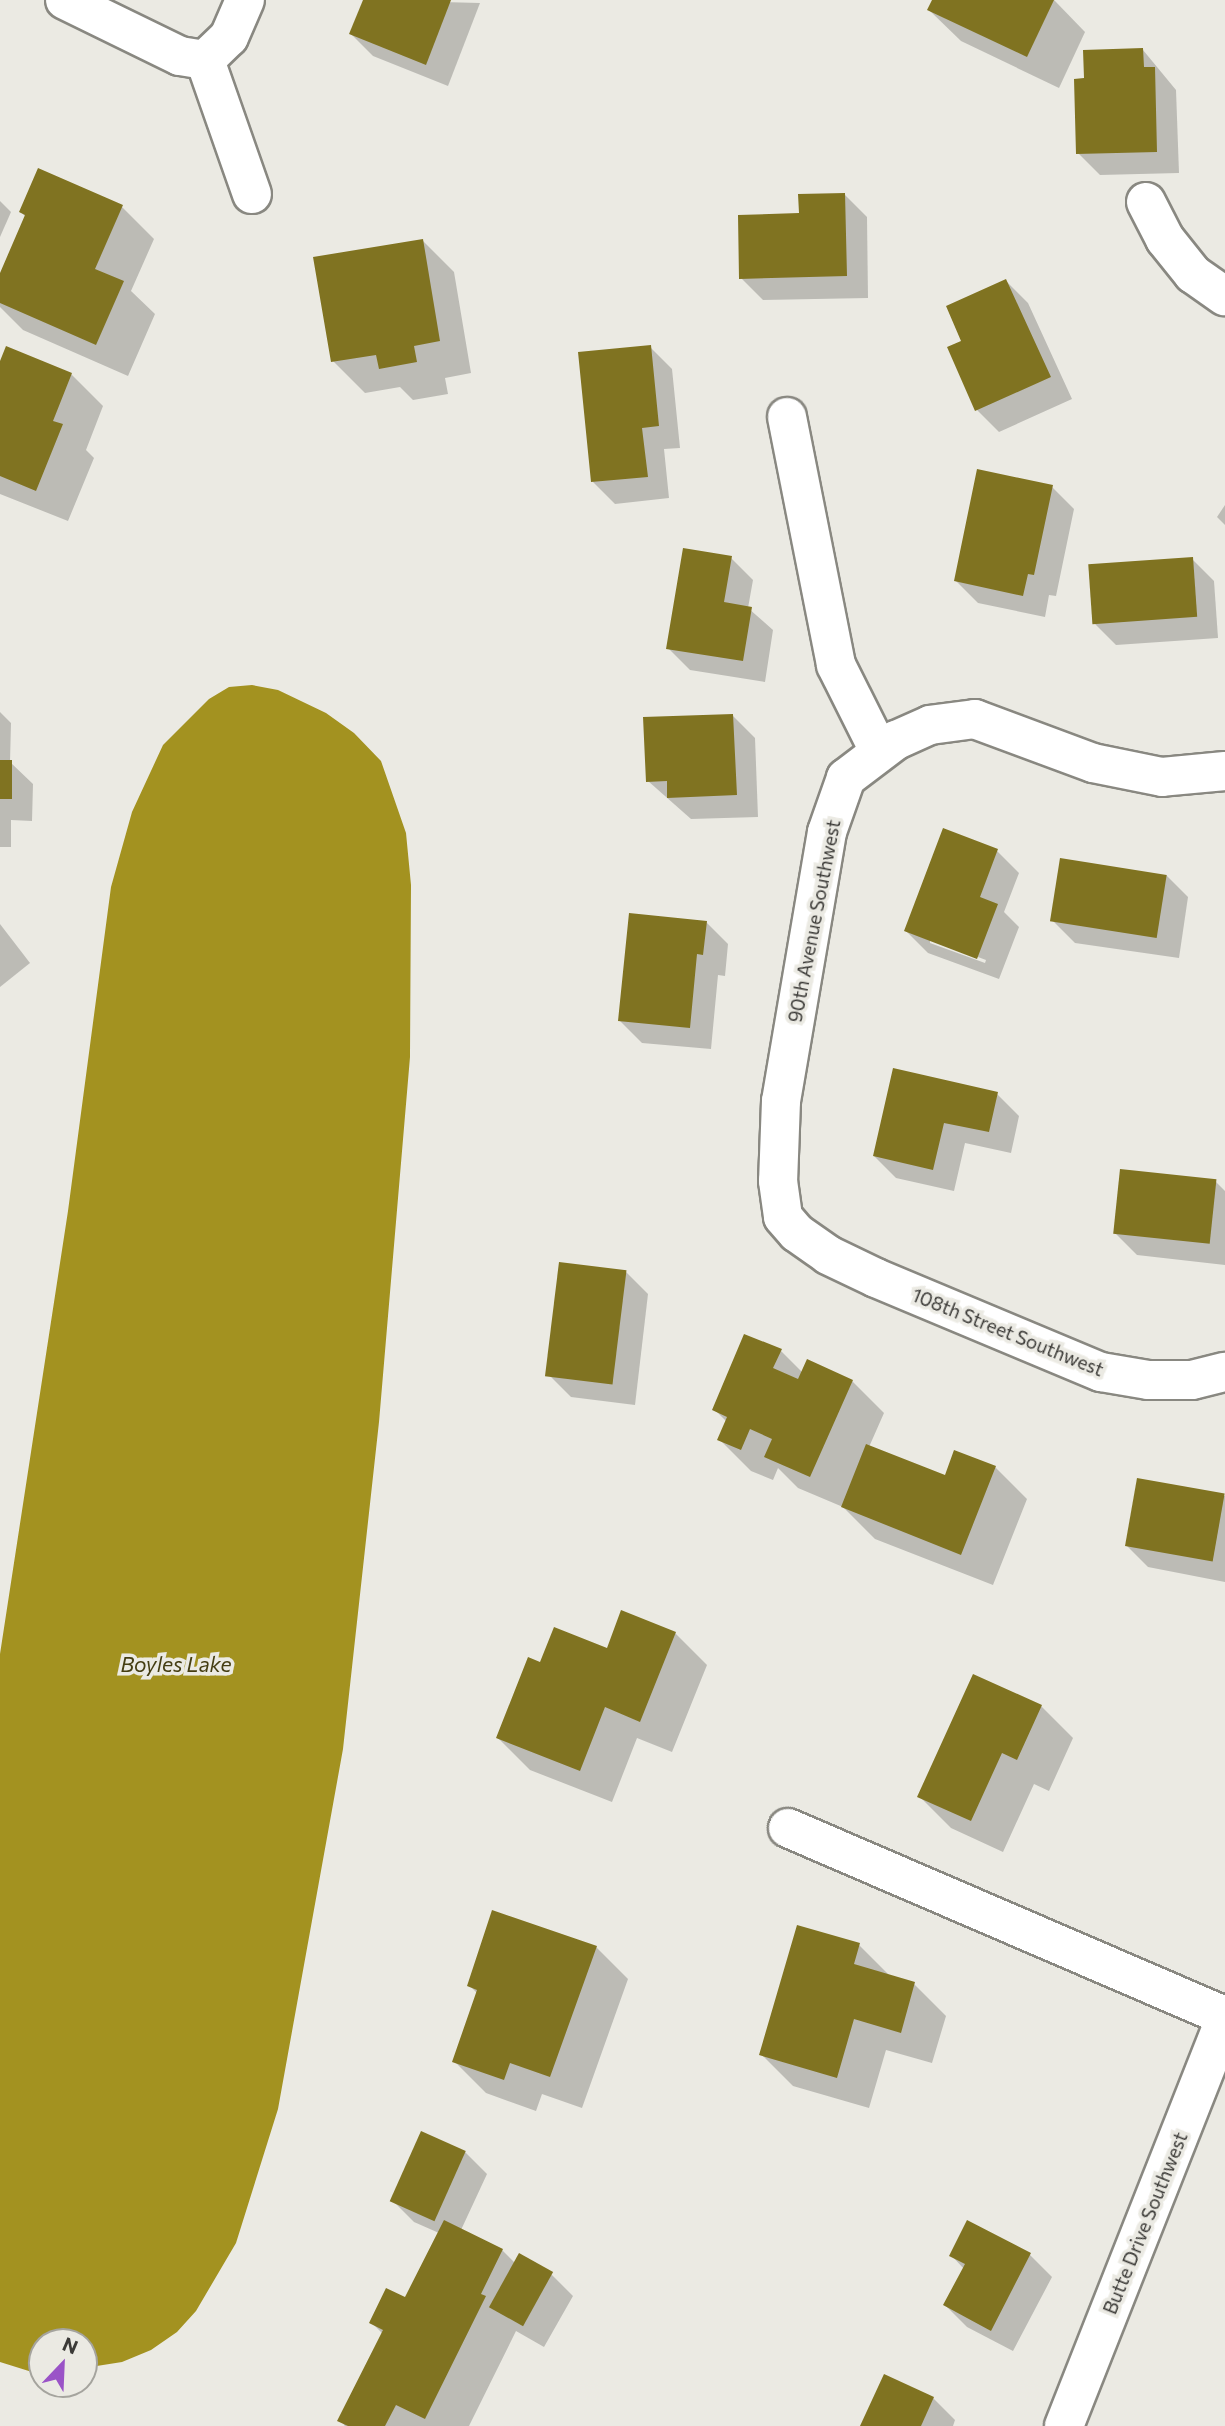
<!DOCTYPE html>
<style>
body{margin:0}
#map{position:relative;width:1225px;height:2426px;overflow:hidden;background:#ebeae3;font-family:Commissioner,sans-serif}
div>[style]{position:absolute}
[style*='--x']{left:calc(var(--x)*1px);top:calc(var(--y)*1px);width:calc(var(--w)*1px);rotate:calc(var(--a)*1deg)}
.water>*{inset:0;background:#a39220}
.shadow>*{inset:0;background:#0003}
.building>*{inset:0;background:#807321;transform-origin:0 0}
.roads{filter:drop-shadow(2px 0 #898881) drop-shadow(-2px 0 #898881) drop-shadow(0 2px #898881) drop-shadow(0 -2px #898881)}
.minor>*{height:38px;margin:-19px;padding:0 19px;transform-origin:19px;border-radius:19px;background:#fff}
span{translate:-50% -50%;white-space:nowrap;text-align:center;line-height:1.15;-webkit-text-stroke:7px #ebeae3;paint-order:stroke}
.street-label{font-size:19px;color:#3b3a37}
.water-label{font-size:21px;color:#453e12;font-style:italic}
.north{position:absolute;left:28px;top:2328px;width:70px;height:70px;box-sizing:border-box;background:#ebeae3;border:2px solid #a5a49e;border-radius:50%;rotate:23deg;font-size:19px;font-weight:700;line-height:28px;text-align:center;color:#3b3a37}
.north::after{content:'';display:block;margin:auto;width:24px;height:32px;background:#9a53c7;clip-path:polygon(50% 0,100% 100%,50% 72%,0 100%)}
</style>
<div id="map">
<div class="water">
<div style="clip-path:polygon(252px 685px,278px 690px,326px 713px,354px 733px,381px 761px,406px 833px,411px 885px,410px 1057px,379px 1422px,343px 1749px,278px 2109px,236px 2243px,196px 2311px,177px 2332px,151px 2350px,122px 2362px,84px 2368px,84px 2342px,42px 2342px,42px 2372px,32px 2372px,0 2362px,0 1654px,68px 1211px,111px 887px,132px 812px,163px 745px,209px 699px,229px 687px)"></div>
</div>
<div class="shadow">
<div style="clip-path:polygon(365px 0,480px 3px,448px 86px,373px 56px,351px 34px)"></div>
<div style="clip-path:polygon(934px 0,1054px 0,1085px 32px,1059px 88px,961px 41px,929px 10px)"></div>
<div style="clip-path:polygon(1143px 50px,1176px 90px,1179px 173px,1100px 175px,1078px 153px,1086px 80px)"></div>
<div style="clip-path:polygon(845px 195px,867px 217px,868px 298px,763px 300px,741px 278px,800px 215px)"></div>
<div style="clip-path:polygon(0 201px,11px 212px,0 237px)"></div>
<div style="clip-path:polygon(122px 207px,154px 239px,131px 291px,155px 314px,128px 376px,23px 330px,0 307px,0 277px,26px 217px,21px 212px)"></div>
<div style="clip-path:polygon(422px 240px,454px 272px,471px 373px,445px 378px,448px 394px,413px 400px,400px 387px,365px 393px,333px 361px)"></div>
<div style="clip-path:polygon(1006px 281px,1028px 303px,1072px 399px,999px 432px,977px 410px,949px 348px,964px 342px)"></div>
<div style="clip-path:polygon(650px 347px,672px 369px,680px 448px,664px 449px,669px 498px,615px 504px,593px 482px)"></div>
<div style="clip-path:polygon(0 365px,71px 374px,103px 406px,86px 450px,94px 458px,68px 521px,0 494px)"></div>
<div style="clip-path:polygon(1052px 487px,1074px 509px,1056px 596px,1049px 595px,1045px 617px,978px 603px,956px 581px)"></div>
<div style="clip-path:polygon(1225px 505px,1225px 525px,1217px 517px)"></div>
<div style="clip-path:polygon(731px 558px,753px 580px,748px 608px,773px 630px,765px 682px,690px 670px,668px 648px)"></div>
<div style="clip-path:polygon(1192px 559px,1214px 581px,1218px 638px,1116px 645px,1094px 623px)"></div>
<div style="clip-path:polygon(0 712px,11px 723px,10px 762px,33px 784px,32px 821px,11px 820px,11px 847px,0 847px)"></div>
<div style="clip-path:polygon(733px 716px,755px 738px,758px 817px,691px 819px,648px 781px)"></div>
<div style="clip-path:polygon(evenodd,944px 831px,997px 851px,1019px 873px,1004px 912px,1019px 927px,999px 979px,928px 953px,906px 931px,944px 831px,930px 939px,986px 960px,985px 963px,930px 943px,930px 939px)"></div>
<div style="clip-path:polygon(1166px 875px,1188px 897px,1179px 958px,1075px 943px,1053px 921px)"></div>
<div style="clip-path:polygon(706px 922px,728px 944px,725px 976px,718px 975px,711px 1049px,642px 1043px,620px 1021px)"></div>
<div style="clip-path:polygon(0 924px,30px 963px,0 987px)"></div>
<div style="clip-path:polygon(997px 1094px,1019px 1116px,1011px 1153px,965px 1143px,954px 1191px,896px 1178px,874px 1156px)"></div>
<div style="clip-path:polygon(1215px 1181px,1225px 1191px,1225px 1265px,1137px 1255px,1115px 1233px)"></div>
<div style="clip-path:polygon(626px 1272px,648px 1294px,635px 1405px,571px 1397px,549px 1375px)"></div>
<div style="clip-path:polygon(781px 1351px,803px 1373px,852px 1381px,884px 1413px,869px 1447px,946px 1477px,995px 1467px,1027px 1499px,993px 1585px,875px 1539px,843px 1507px,798px 1488px,778px 1468px,773px 1480px,751px 1471px,719px 1439px,727px 1422px,714px 1409px)"></div>
<div style="clip-path:polygon(1138px 1480px,1225px 1496px,1225px 1582px,1148px 1567px,1126px 1545px)"></div>
<div style="clip-path:polygon(675px 1633px,707px 1665px,672px 1752px,637px 1738px,612px 1802px,530px 1770px,498px 1738px,541px 1665px)"></div>
<div style="clip-path:polygon(1041px 1706px,1073px 1738px,1049px 1791px,1034px 1784px,1003px 1852px,951px 1828px,919px 1796px)"></div>
<div style="clip-path:polygon(859px 1945px,891px 1977px,914px 1984px,946px 2016px,932px 2063px,886px 2050px,869px 2108px,793px 2086px,761px 2054px)"></div>
<div style="clip-path:polygon(596px 1947px,628px 1979px,582px 2108px,542px 2094px,536px 2111px,486px 2093px,454px 2061px,478px 1994px,469px 1985px)"></div>
<div style="clip-path:polygon(465px 2152px,487px 2174px,461px 2230px,502px 2250px,515px 2263px,551px 2274px,573px 2296px,544px 2347px,516px 2331px,469px 2426px,345px 2426px,340px 2420px,383px 2334px,371px 2322px,405px 2300px,439px 2233px,414px 2222px,392px 2200px)"></div>
<div style="clip-path:polygon(951px 2255px,1030px 2255px,1052px 2277px,1013px 2351px,967px 2327px,945px 2305px,964px 2269px)"></div>
<div style="clip-path:polygon(885px 2376px,933px 2398px,955px 2420px,953px 2426px,862px 2426px)"></div>
</div>
<div class="building">
<div style="clip-path:polygon(363px 0,451px 0,426px 65px,349px 34px)"></div>
<div style="clip-path:polygon(932px 0,1054px 0,1027px 57px,927px 10px)"></div>
<div style="clip-path:polygon(1143px 48px,1144px 67px,1155px 67px,1157px 152px,1076px 154px,1074px 79px,1084px 78px,1083px 50px)"></div>
<div style="clip-path:polygon(38px 168px,123px 205px,95px 269px,124px 281px,96px 345px,0 303px,0 273px,25px 215px,19px 212px)"></div>
<div style="clip-path:polygon(845px 193px,847px 276px,739px 279px,738px 215px,799px 213px,798px 194px)"></div>
<div style="clip-path:polygon(423px 239px,440px 341px,414px 346px,417px 362px,379px 369px,376px 355px,331px 362px,313px 257px)"></div>
<div style="clip-path:polygon(1006px 279px,1051px 377px,975px 411px,947px 347px,961px 341px,946px 306px)"></div>
<div style="clip-path:polygon(651px 345px,659px 426px,642px 428px,648px 477px,591px 482px,578px 352px)"></div>
<div style="clip-path:polygon(6px 346px,72px 373px,53px 421px,63px 424px,36px 491px,0 476px,0 361px)"></div>
<div style="clip-path:polygon(977px 469px,1053px 485px,1034px 575px,1028px 574px,1023px 596px,954px 581px)"></div>
<div style="clip-path:polygon(683px 548px,732px 556px,724px 602px,752px 607px,743px 661px,666px 649px)"></div>
<div style="left:1193px;top:557px;width:60px;height:105px;rotate:86deg"></div>
<div style="clip-path:polygon(733px 714px,737px 795px,667px 798px,667px 781px,646px 782px,643px 717px)"></div>
<div style="left:0;top:760px;width:12px;height:39px"></div>
<div style="clip-path:polygon(943px 828px,998px 849px,980px 897px,998px 904px,977px 959px,904px 931px)"></div>
<div style="left:1060px;top:858px;width:108px;height:64px;rotate:9deg"></div>
<div style="clip-path:polygon(629px 913px,707px 921px,703px 955px,697px 954px,690px 1028px,618px 1021px)"></div>
<div style="clip-path:polygon(893px 1068px,998px 1092px,989px 1132px,944px 1123px,933px 1170px,873px 1156px)"></div>
<div style="left:1120px;top:1169px;width:97px;height:65px;rotate:6deg"></div>
<div style="left:559px;top:1262px;width:68px;height:115px;rotate:7deg"></div>
<div style="clip-path:polygon(744px 1334px,782px 1349px,773px 1368px,798px 1379px,807px 1359px,853px 1380px,810px 1477px,764px 1457px,772px 1439px,750px 1429px,741px 1450px,717px 1440px,727px 1417px,712px 1410px)"></div>
<div style="clip-path:polygon(866px 1444px,945px 1475px,954px 1450px,996px 1466px,961px 1555px,841px 1507px)"></div>
<div style="left:1137px;top:1478px;width:89px;height:69px;rotate:10deg"></div>
<div style="clip-path:polygon(621px 1610px,676px 1632px,640px 1722px,605px 1707px,580px 1771px,496px 1738px,528px 1657px,540px 1662px,554px 1627px,607px 1648px)"></div>
<div style="clip-path:polygon(973px 1674px,1042px 1705px,1017px 1760px,1002px 1753px,971px 1821px,917px 1797px)"></div>
<div style="clip-path:polygon(492px 1910px,597px 1946px,550px 2077px,510px 2063px,504px 2080px,452px 2062px,477px 1990px,467px 1986px)"></div>
<div style="clip-path:polygon(797px 1925px,860px 1943px,854px 1964px,915px 1982px,901px 2033px,854px 2019px,837px 2078px,759px 2055px)"></div>
<div style="left:421px;top:2131px;width:49px;height:77px;rotate:24deg"></div>
<div style="clip-path:polygon(444px 2220px,503px 2249px,481px 2294px,486px 2296px,425px 2419px,396px 2405px,385px 2426px,348px 2426px,337px 2421px,383px 2330px,369px 2323px,386px 2288px,405px 2297px)"></div>
<div style="clip-path:polygon(967px 2220px,1031px 2253px,991px 2331px,943px 2305px,965px 2264px,949px 2256px)"></div>
<div style="left:519px;top:2253px;width:39px;height:62px;rotate:29deg"></div>
<div style="clip-path:polygon(884px 2374px,934px 2397px,921px 2426px,860px 2426px)"></div>
</div>
<div class="roads">
<div class="minor">
<div style="--x:65;--y:0;--w:128;--a:26"></div>
<div style="--x:180;--y:56;--w:25;--a:9"></div>
<div style="--x:205;--y:60;--w:142;--a:70.7"></div>
<div style="--x:205;--y:60;--w:33;--a:-44"></div>
<div style="--x:229;--y:37;--w:40;--a:-66.6"></div>
<div style="--x:1146;--y:202;--w:42;--a:62.8"></div>
<div style="--x:1165;--y:239;--w:45;--a:51.3"></div>
<div style="--x:1193;--y:274;--w:39;--a:35"></div>
<div style="--x:787;--y:417;--w:253;--a:78.8"></div>
<div style="--x:836;--y:665;--w:96;--a:63.4"></div>
<div style="--x:1225;--y:771;--w:63;--a:174.6"></div>
<div style="--x:1162;--y:777;--w:70;--a:-168.5"></div>
<div style="--x:1093;--y:763;--w:126;--a:-159.6"></div>
<div style="--x:975;--y:719;--w:45;--a:172.4"></div>
<div style="--x:930;--y:725;--w:37;--a:156"></div>
<div style="--x:896;--y:740;--w:63;--a:142.8"></div>
<div style="--x:846;--y:778;--w:57;--a:109.4"></div>
<div style="--x:827;--y:832;--w:273;--a:99.7"></div>
<div style="--x:781;--y:1101;--w:80;--a:92.1"></div>
<div style="--x:778;--y:1181;--w:36;--a:82"></div>
<div style="--x:783;--y:1217;--w:21;--a:49"></div>
<div style="--x:797;--y:1233;--w:38;--a:35"></div>
<div style="--x:828;--y:1255;--w:53;--a:25.6"></div>
<div style="--x:876;--y:1278;--w:244;--a:22.7"></div>
<div style="--x:1101;--y:1372;--w:48;--a:9.7"></div>
<div style="--x:1148;--y:1380;--w:44;--a:0"></div>
<div style="--x:1192;--y:1380;--w:34;--a:-14"></div>
<div style="--x:788;--y:1828;--w:476;--a:23.3"></div>
<div style="--x:1064;--y:2426;--w:438;--a:-68.4"></div>
</div>
</div>
<div class="street-label">
<span style="left:814px;top:921px;rotate:-79deg">90th Avenue Southwest</span>
<span style="left:1008px;top:1332px;rotate:22deg">108th Street Southwest</span>
<span style="left:1145px;top:2223px;rotate:-68deg">Butte Drive Southwest</span>
</div>
<div class="water-label">
<span style="left:176px;top:1664px">Boyles Lake</span>
</div>
<div class="north">N</div>
</div>
